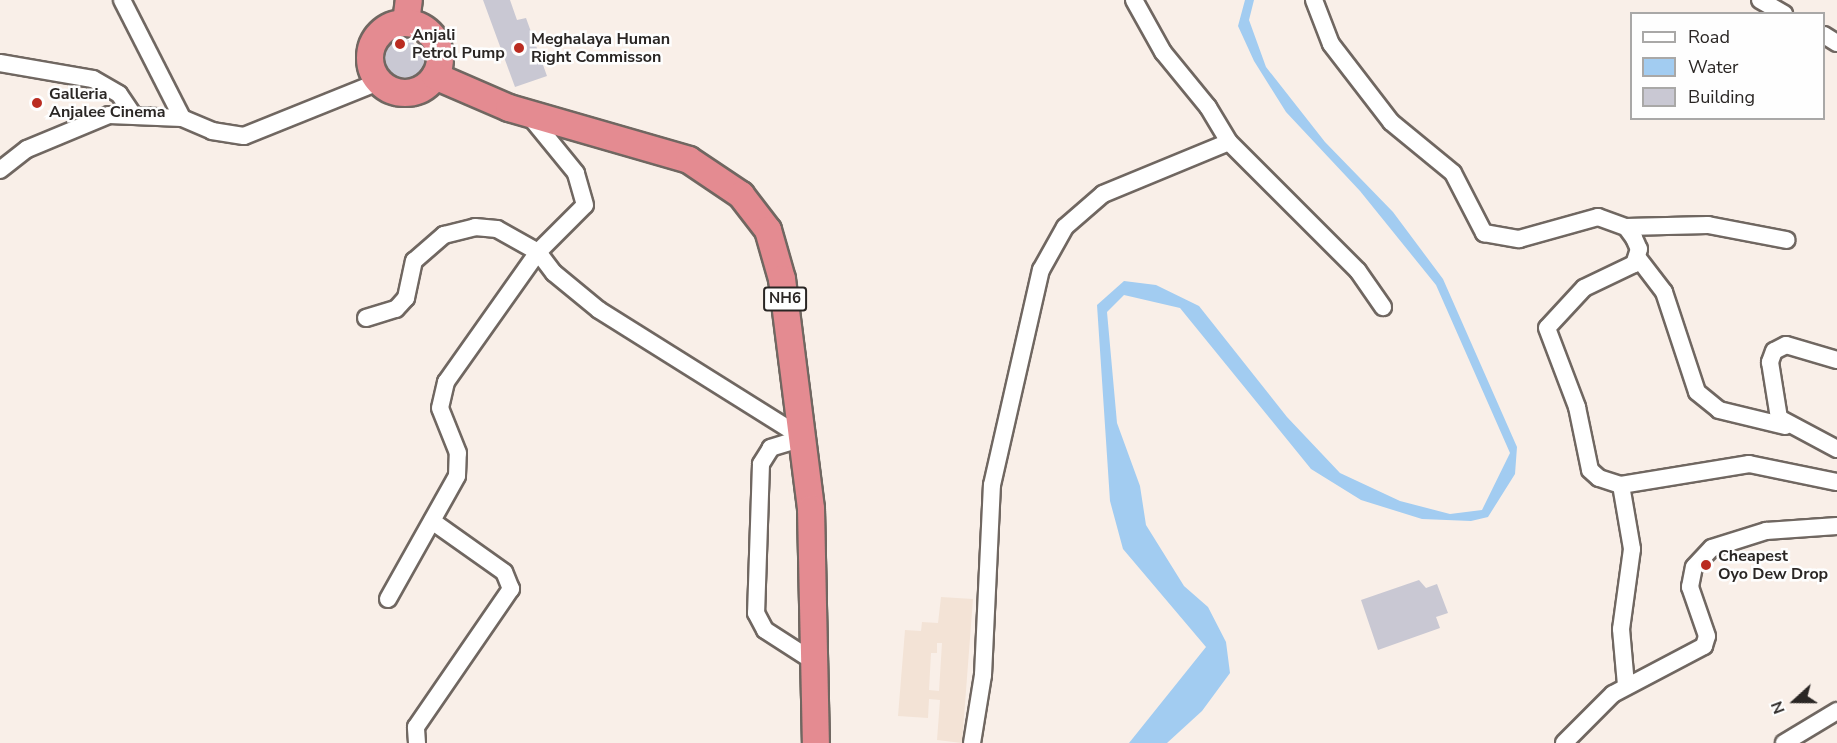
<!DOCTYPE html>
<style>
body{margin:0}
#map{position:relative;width:1837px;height:743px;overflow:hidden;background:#f9efe8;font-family:"Nunito Sans",sans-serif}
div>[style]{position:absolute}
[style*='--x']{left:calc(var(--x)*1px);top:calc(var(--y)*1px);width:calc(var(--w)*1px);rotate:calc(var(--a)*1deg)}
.built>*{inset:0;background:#f3e3d6}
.water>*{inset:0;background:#a2ccf1}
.building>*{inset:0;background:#c9c8d3}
.roads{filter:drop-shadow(2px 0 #706761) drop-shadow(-2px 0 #706761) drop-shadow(0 2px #706761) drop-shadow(0 -2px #706761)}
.minor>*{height:16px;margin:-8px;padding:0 8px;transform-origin:8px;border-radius:8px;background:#fff}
.highway>*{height:26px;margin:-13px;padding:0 13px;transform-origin:13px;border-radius:13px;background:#e48b91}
.highway>.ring{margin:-13px;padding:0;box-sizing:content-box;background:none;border:26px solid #e48b91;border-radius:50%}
.dots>*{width:16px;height:16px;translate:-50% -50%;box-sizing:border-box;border:3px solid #fefefe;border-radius:50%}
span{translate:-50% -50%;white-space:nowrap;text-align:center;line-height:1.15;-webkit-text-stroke:5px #fefefe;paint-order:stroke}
.shield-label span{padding:2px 4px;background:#fefefe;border:2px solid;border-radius:4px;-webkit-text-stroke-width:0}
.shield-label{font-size:15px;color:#2a2624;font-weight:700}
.poi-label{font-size:16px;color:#2a2624;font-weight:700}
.left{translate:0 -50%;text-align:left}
.legend{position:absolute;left:1630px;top:12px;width:195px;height:108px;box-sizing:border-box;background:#fefefe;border:2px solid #a9a8a7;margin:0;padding:8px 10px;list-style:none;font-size:18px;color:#2a2624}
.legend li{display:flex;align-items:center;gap:12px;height:30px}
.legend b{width:30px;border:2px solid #a9a8a7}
.north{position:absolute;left:1765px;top:671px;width:60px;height:60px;-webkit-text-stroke:4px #fefefe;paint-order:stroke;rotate:249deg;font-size:16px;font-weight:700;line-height:24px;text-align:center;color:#2a2624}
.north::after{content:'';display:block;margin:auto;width:21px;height:27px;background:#2a2624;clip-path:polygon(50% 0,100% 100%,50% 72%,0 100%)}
</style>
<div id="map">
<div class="built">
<div style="clip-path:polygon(evenodd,941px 597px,973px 599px,962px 743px,937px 740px,940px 700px,929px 699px,928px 718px,898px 716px,905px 630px,921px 631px,922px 622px,938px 623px,941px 597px,937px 643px,942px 643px,939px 691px,929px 690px,931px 653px,937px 653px,937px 643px)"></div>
</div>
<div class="water">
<div style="clip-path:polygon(1245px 0,1254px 0,1249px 20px,1266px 67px,1325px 142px,1393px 212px,1443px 279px,1517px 447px,1515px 474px,1488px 517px,1471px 521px,1422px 519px,1361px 500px,1311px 469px,1180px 308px,1124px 295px,1107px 312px,1117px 423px,1140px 486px,1146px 525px,1184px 586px,1208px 607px,1226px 642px,1230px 673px,1202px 711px,1167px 743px,1129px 743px,1206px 647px,1123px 549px,1110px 501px,1097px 305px,1124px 281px,1156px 285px,1199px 306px,1287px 417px,1340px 473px,1400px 501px,1450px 514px,1482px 510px,1510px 453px,1436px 285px,1360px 191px,1286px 112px,1254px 61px,1238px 26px)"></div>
</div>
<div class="building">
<div style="clip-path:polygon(483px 0,510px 0,517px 20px,526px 18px,547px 76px,515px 87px)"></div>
<div style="clip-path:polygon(396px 26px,403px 27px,425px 61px,423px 84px,383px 83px,383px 50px)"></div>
<div style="clip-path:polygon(1419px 580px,1426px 588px,1437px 584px,1448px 613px,1436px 617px,1440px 628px,1378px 650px,1361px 600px)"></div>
</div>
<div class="roads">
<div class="minor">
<div style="--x:122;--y:0;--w:132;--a:63"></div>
<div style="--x:1134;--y:0;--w:60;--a:60.9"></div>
<div style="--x:1163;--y:52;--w:71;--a:50.7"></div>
<div style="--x:1208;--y:107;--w:41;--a:59"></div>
<div style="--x:1229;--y:142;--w:182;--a:45"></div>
<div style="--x:1358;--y:271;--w:44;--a:55.2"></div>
<div style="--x:1314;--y:0;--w:47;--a:68.9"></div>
<div style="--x:1331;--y:44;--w:98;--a:52.4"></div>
<div style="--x:1391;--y:122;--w:80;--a:39.4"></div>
<div style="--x:1453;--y:173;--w:68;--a:62.7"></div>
<div style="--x:1484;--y:233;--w:36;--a:10"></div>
<div style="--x:1519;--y:239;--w:82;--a:-15.6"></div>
<div style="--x:1598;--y:217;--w:30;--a:20"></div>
<div style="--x:1626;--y:227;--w:14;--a:54"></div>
<div style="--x:1634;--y:238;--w:12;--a:66"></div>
<div style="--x:1639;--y:249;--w:16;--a:108"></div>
<div style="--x:1634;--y:264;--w:55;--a:154.4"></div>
<div style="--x:1584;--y:288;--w:54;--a:132.8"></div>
<div style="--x:1547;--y:328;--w:85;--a:69.2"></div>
<div style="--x:1577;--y:407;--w:64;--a:78.3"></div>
<div style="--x:1590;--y:470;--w:12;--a:42"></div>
<div style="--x:1599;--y:478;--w:23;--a:18"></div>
<div style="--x:1621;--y:485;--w:130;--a:-9.3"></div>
<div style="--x:1749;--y:464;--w:90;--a:11.6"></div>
<div style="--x:1760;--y:0;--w:28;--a:30"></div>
<div style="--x:1824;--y:35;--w:15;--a:32"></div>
<div style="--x:0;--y:63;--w:94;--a:9.8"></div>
<div style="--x:93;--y:79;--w:30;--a:30"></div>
<div style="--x:119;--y:94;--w:23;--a:56"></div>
<div style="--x:0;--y:170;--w:34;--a:-38"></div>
<div style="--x:27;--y:149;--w:89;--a:-22.5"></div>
<div style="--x:109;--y:115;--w:73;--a:2.4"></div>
<div style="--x:182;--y:118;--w:33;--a:23"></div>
<div style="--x:212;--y:131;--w:32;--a:9"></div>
<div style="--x:244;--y:136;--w:144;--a:-21.9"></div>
<div style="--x:1626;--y:227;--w:82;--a:-1.4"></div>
<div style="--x:1708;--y:225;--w:80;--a:10.8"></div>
<div style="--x:1638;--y:258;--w:43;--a:52.6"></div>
<div style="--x:1664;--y:292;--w:105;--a:71.7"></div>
<div style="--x:1697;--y:392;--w:28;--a:39"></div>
<div style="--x:1719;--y:410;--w:68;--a:13.6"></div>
<div style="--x:366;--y:318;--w:31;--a:-17"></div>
<div style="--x:396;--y:309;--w:15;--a:-48"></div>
<div style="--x:406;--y:298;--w:38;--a:-78"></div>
<div style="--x:414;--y:261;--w:40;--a:-41"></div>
<div style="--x:444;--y:235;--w:32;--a:-14"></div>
<div style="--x:475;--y:227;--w:22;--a:5"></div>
<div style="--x:497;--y:229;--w:47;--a:29.3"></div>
<div style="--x:538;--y:252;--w:26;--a:53"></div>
<div style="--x:554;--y:273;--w:58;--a:39.4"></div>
<div style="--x:599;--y:310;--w:241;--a:32.1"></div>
<div style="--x:1837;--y:360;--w:53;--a:-163.6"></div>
<div style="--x:1786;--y:345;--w:13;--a:153"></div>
<div style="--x:1774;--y:351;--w:12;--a:110"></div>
<div style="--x:1770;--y:362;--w:57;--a:80.9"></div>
<div style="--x:1779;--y:418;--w:66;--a:28.1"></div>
<div style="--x:803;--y:438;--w:34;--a:163"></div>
<div style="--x:771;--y:448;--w:19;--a:122"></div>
<div style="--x:761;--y:464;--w:149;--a:91.9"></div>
<div style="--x:756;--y:613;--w:19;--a:62"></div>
<div style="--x:765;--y:630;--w:54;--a:32.8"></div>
<div style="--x:1621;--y:485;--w:65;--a:80.2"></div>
<div style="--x:1632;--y:549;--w:81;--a:97.8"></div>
<div style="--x:1621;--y:629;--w:56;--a:84.9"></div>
<div style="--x:388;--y:599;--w:141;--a:-60.7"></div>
<div style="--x:457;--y:476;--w:23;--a:-88"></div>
<div style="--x:458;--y:453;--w:48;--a:-111.8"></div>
<div style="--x:440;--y:408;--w:27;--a:-77"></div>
<div style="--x:446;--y:382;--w:159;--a:-54.7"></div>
<div style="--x:538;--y:252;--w:66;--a:-45"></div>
<div style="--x:585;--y:205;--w:33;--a:-106"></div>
<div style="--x:576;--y:173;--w:77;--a:-129.2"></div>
<div style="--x:417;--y:743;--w:16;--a:-94"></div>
<div style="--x:416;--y:727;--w:168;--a:-55.5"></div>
<div style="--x:511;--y:589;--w:18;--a:-112"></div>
<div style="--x:504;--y:572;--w:88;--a:-144.7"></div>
<div style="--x:972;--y:743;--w:69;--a:-80.8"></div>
<div style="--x:983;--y:675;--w:190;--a:-87.3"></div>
<div style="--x:992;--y:485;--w:221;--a:-77.2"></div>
<div style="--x:1041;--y:270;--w:49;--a:-60.8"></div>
<div style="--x:1065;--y:227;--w:50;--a:-41"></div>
<div style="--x:1103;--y:194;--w:136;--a:-22.4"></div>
<div style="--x:1564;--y:743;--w:69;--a:-45"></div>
<div style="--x:1613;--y:694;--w:103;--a:-27.8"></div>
<div style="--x:1704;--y:646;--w:10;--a:-73"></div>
<div style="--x:1707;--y:636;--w:52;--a:-109.1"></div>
<div style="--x:1690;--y:587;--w:20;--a:-79"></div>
<div style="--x:1694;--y:567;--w:26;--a:-47"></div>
<div style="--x:1712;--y:548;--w:57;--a:-17.5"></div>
<div style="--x:1766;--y:531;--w:71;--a:-4"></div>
<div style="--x:1784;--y:743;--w:62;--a:-31.1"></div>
</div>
<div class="highway">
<div style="--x:406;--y:23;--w:23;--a:-83"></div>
<div class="ring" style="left:370px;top:23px;width:44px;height:44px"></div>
<div style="--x:435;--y:76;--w:81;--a:23.4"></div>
<div style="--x:509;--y:108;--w:187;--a:16.1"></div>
<div style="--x:689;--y:160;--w:63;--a:33.9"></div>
<div style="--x:741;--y:195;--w:44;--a:52.4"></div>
<div style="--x:768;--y:230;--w:51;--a:74.1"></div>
<div style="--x:782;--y:279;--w:232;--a:82.8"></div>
<div style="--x:811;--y:509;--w:234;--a:88.8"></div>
</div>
</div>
<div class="dots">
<div style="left:400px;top:44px;background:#ba2c21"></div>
<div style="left:519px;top:48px;background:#ba2c21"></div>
<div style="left:37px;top:103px;background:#ba2c21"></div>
<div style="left:1706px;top:565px;background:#ba2c21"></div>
</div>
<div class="shield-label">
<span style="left:785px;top:299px">NH6</span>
</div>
<div class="poi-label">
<span class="left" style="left:412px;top:44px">Anjali<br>Petrol Pump</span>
<span class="left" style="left:531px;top:48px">Meghalaya Human<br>Right Commisson</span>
<span class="left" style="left:49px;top:103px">Galleria<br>Anjalee Cinema</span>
<span class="left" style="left:1718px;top:565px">Cheapest<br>Oyo Dew Drop</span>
</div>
<ul class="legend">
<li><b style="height:8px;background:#fff"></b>Road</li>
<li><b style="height:16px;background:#a2ccf1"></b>Water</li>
<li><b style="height:16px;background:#c9c8d3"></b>Building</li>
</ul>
<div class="north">N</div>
</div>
